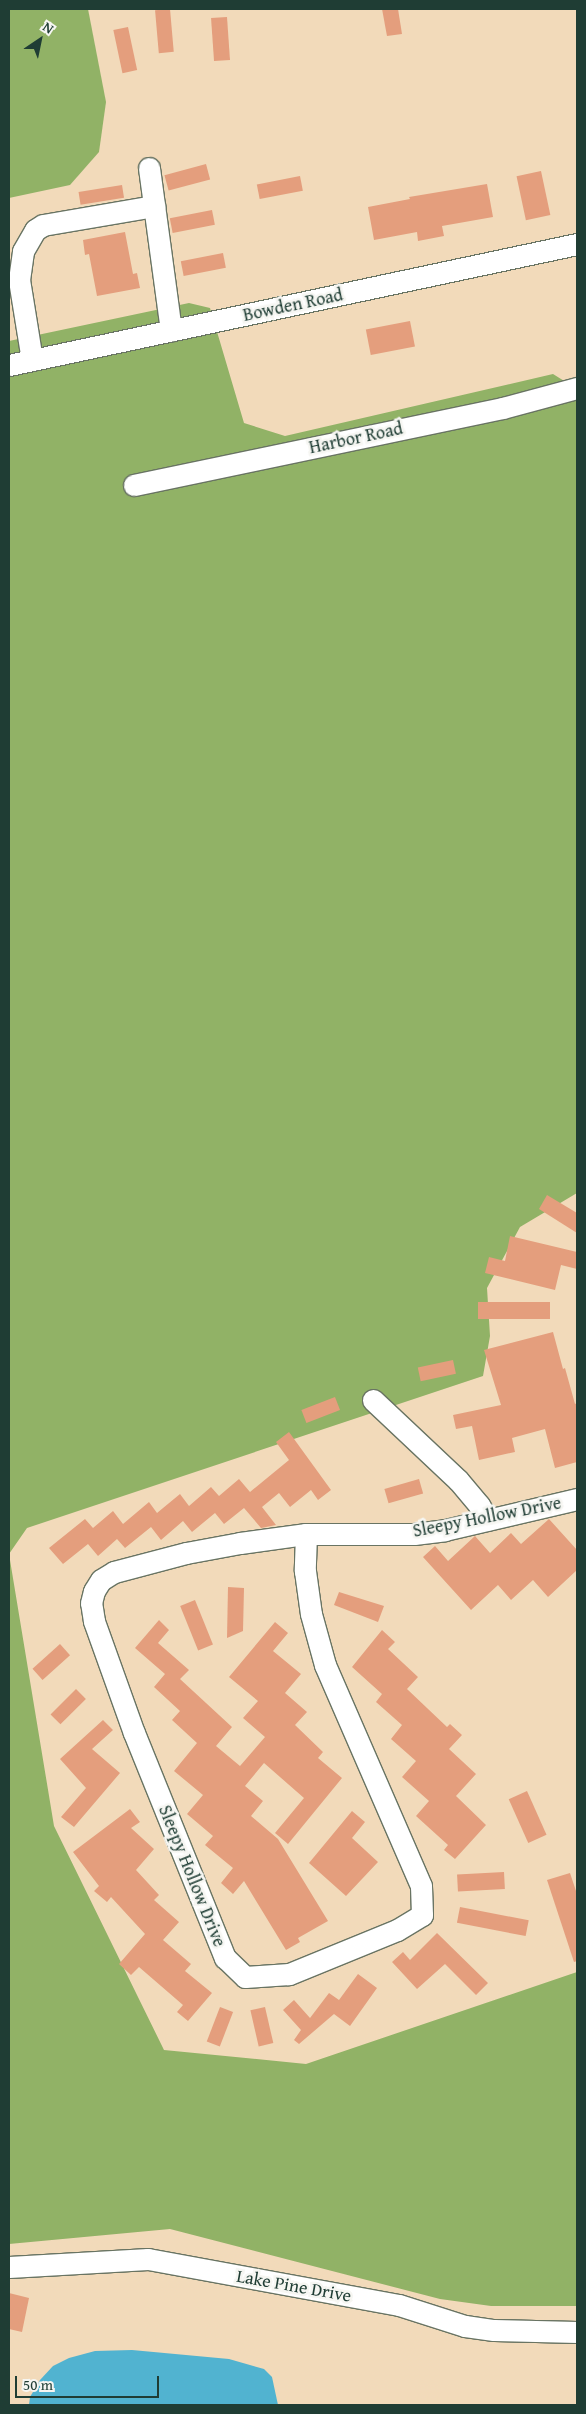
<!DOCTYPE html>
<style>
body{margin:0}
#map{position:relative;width:586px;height:2414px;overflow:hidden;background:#f2daba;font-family:"Gentium Book Plus",serif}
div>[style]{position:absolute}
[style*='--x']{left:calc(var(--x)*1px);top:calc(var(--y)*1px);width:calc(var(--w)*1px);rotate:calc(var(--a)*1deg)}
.forest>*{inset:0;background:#91b266}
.water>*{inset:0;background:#51b3d0}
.building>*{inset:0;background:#e49e7d;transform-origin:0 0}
.roads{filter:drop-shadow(1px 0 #697463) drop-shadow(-1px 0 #697463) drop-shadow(0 1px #697463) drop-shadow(0 -1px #697463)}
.minor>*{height:21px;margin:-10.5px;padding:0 10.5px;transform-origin:10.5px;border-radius:10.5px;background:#fff}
span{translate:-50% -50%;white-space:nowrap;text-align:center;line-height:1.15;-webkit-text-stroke:5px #f6f6f2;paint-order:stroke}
.street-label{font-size:18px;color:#1f3d34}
.frame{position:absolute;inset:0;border:10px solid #1f3d34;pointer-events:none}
.north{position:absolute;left:15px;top:15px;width:50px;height:50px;-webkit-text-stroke:4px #f6f6f2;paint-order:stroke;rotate:34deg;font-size:14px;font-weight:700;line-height:20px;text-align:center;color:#1f3d34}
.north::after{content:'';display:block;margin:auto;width:18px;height:22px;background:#1f3d34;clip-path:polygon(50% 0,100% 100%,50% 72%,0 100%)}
.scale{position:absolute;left:15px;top:2376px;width:144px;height:22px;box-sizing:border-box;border:2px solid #1f3d34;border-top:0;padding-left:6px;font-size:15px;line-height:18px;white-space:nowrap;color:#1f3d34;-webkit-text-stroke:4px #f6f6f2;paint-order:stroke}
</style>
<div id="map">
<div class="forest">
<div style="clip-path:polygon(9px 9px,88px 9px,106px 102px,99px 152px,70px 185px,9px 198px)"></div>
<div style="clip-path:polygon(189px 303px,210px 308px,244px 423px,285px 436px,553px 374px,577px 389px,577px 1193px,520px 1227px,487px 1288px,490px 1336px,483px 1376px,27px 1528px,9px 1554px,54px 1826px,164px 2050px,306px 2064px,577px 1972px,577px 2306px,491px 2306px,440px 2299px,170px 2229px,9px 2244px,9px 341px)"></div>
</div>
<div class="water">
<div style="clip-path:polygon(132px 2350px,229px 2359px,264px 2369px,272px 2377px,278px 2405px,29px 2405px,30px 2397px,40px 2380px,53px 2366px,69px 2358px,95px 2351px)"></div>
</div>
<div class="building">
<div style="left:170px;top:9px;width:43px;height:15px;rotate:85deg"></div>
<div style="clip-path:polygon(382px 9px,398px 9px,402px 34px,387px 36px)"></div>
<div style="left:227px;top:17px;width:43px;height:16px;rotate:86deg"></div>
<div style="left:128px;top:27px;width:44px;height:15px;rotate:78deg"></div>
<div style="left:206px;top:164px;width:16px;height:43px;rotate:75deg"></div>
<div style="left:541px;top:171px;width:45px;height:25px;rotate:78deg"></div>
<div style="left:300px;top:176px;width:15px;height:44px;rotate:79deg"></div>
<div style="clip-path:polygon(487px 184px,493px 217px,442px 226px,444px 236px,418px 241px,417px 232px,374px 240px,368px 207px,410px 199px,409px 197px)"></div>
<div style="left:122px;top:185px;width:13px;height:44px;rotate:81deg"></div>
<div style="left:212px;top:210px;width:15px;height:43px;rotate:79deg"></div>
<div style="clip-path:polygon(125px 232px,133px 274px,137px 273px,140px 288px,97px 296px,89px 254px,85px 255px,83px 240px)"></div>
<div style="left:223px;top:253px;width:15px;height:43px;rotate:79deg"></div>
<div style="left:410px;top:321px;width:26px;height:45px;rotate:79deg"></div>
<div style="clip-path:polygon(547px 1195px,577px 1213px,577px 1233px,539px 1209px)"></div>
<div style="clip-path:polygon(510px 1236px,577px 1252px,577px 1269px,561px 1265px,555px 1290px,485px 1273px,489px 1257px,505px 1261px)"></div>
<div style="left:550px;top:1302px;width:17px;height:72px;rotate:90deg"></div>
<div style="clip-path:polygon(553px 1332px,563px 1369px,565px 1368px,575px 1404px,577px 1403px,577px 1462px,555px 1468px,545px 1429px,512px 1438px,515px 1452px,479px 1460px,472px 1426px,456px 1429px,453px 1415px,501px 1405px,484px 1350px)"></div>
<div style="left:453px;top:1360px;width:14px;height:36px;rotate:78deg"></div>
<div style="left:335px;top:1397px;width:14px;height:36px;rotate:69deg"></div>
<div style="clip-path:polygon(289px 1432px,331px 1490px,318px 1500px,311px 1490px,290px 1507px,279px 1493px,262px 1507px,276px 1525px,261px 1528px,244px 1508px,224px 1524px,215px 1513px,192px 1532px,183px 1521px,161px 1540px,151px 1527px,125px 1548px,117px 1539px,98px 1556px,88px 1544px,63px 1564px,49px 1548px,85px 1519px,93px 1528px,113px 1511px,123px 1524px,149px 1502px,157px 1513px,180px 1494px,189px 1506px,211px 1487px,219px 1496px,239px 1479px,250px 1492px,289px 1460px,276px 1442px)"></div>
<div style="left:419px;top:1479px;width:15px;height:36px;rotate:74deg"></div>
<div style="clip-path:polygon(549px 1519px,577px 1550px,577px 1570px,548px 1597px,533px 1580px,511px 1600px,498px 1585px,471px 1610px,423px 1557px,435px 1546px,448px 1561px,475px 1536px,490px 1553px,511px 1533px,521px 1544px)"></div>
<div style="clip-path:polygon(228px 1587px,244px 1588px,243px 1631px,227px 1638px)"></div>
<div style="clip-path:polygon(339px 1592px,384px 1606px,378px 1622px,334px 1605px)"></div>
<div style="left:195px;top:1600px;width:48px;height:16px;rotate:68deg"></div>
<div style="clip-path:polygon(159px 1620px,169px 1630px,158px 1643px,189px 1670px,180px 1679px,232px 1727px,216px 1746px,240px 1766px,265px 1737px,243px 1718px,258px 1701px,229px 1677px,275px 1622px,288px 1633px,273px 1651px,301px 1674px,285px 1693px,307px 1712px,295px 1725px,323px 1752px,318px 1758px,342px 1778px,288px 1844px,275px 1833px,304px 1798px,264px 1763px,245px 1786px,263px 1801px,251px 1816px,278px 1839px,328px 1921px,298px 1938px,300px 1942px,286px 1950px,244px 1881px,233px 1894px,221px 1883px,233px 1868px,205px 1845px,213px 1836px,187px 1814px,203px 1795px,174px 1771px,197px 1743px,172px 1720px,180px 1711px,154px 1687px,165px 1674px,135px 1648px)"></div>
<div style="clip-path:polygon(382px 1630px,395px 1642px,388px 1649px,418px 1677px,407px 1689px,447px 1727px,450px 1724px,462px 1735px,449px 1749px,476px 1774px,456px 1796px,486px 1825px,455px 1859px,444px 1850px,448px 1845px,416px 1816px,429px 1801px,402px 1777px,416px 1761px,391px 1739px,402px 1725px,376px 1702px,382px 1694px,352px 1667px)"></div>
<div style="left:60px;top:1644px;width:15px;height:37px;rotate:48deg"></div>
<div style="left:76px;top:1689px;width:14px;height:36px;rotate:45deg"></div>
<div style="clip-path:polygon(103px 1720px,113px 1730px,92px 1749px,120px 1773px,74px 1827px,61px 1817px,86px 1788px,60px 1759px)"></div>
<div style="left:527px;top:1791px;width:48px;height:20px;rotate:66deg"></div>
<div style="clip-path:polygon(130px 1809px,140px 1822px,131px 1828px,154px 1849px,136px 1870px,159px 1895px,154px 1900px,179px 1922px,163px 1940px,191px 1964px,185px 1971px,212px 1993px,188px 2021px,177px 2012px,183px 2005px,139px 1967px,131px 1975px,119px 1964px,145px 1934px,111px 1897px,107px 1902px,94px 1891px,99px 1886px,73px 1852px)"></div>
<div style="clip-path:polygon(352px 1811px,365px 1822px,352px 1838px,378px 1862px,346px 1896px,309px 1863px)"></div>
<div style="left:504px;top:1872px;width:17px;height:47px;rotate:87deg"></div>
<div style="clip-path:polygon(570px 1873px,577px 1894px,577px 1961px,574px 1962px,547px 1880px)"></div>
<div style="left:460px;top:1907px;width:70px;height:16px;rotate:11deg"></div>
<div style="clip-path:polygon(437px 1933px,488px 1983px,476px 1995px,445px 1964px,417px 1989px,392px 1962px,403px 1952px,410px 1960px)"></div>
<div style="clip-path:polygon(358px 1974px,377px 1988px,350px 2026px,334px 2014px,299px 2044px,294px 2040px,301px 2030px,283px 2010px,294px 2000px,310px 2018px,329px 1993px,339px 2000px)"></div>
<div style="left:220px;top:2007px;width:14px;height:37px;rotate:21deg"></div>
<div style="left:265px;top:2007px;width:37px;height:15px;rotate:77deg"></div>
<div style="clip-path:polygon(9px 2293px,29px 2298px,22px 2332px,9px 2329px)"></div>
</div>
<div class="roads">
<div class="minor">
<div style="--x:149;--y:168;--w:164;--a:82.3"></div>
<div style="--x:32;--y:360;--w:81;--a:-99.2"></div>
<div style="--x:19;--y:280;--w:29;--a:-82"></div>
<div style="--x:23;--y:251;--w:24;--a:-60"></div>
<div style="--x:35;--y:230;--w:9;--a:-32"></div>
<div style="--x:43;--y:225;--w:113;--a:-9.7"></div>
<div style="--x:9;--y:365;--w:581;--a:-12.03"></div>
<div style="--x:134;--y:485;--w:377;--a:-11.8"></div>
<div style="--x:503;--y:408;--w:77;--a:-15.1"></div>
<div style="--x:373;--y:1400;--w:117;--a:43.3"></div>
<div style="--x:458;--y:1480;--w:33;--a:50"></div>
<div style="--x:479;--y:1505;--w:17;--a:59"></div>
<div style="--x:306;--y:1534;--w:37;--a:92"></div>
<div style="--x:305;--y:1571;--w:43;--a:82.1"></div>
<div style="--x:311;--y:1614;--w:53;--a:74.6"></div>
<div style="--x:325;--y:1665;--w:241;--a:66.5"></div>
<div style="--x:421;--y:1886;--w:29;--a:88"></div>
<div style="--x:422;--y:1915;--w:29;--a:149"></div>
<div style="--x:397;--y:1930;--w:117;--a:157.8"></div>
<div style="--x:289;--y:1974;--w:44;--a:176.1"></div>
<div style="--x:245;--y:1977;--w:28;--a:-136"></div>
<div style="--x:225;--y:1958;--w:243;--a:-112"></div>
<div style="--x:134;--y:1733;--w:119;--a:-109.7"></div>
<div style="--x:94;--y:1621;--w:18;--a:-99"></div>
<div style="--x:91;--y:1603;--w:12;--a:-76"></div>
<div style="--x:94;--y:1591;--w:13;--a:-58"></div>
<div style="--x:101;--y:1580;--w:15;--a:-32"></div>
<div style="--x:114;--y:1572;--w:74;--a:-14.8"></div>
<div style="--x:186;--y:1553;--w:55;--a:-10.5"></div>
<div style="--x:240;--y:1543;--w:67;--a:-7.8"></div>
<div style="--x:306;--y:1534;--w:108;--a:0"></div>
<div style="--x:414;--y:1534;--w:31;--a:-7"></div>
<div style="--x:445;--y:1530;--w:136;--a:-13.2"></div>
<div style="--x:9;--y:2267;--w:139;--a:-3.3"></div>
<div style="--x:148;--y:2259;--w:255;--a:10.4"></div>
<div style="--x:399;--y:2305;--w:69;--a:17.7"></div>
<div style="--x:465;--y:2326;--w:29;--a:8"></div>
<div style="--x:494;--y:2330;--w:83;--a:1.4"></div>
</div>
</div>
<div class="street-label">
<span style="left:293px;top:305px;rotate:-12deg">Bowden Road</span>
<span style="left:356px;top:438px;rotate:-12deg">Harbor Road</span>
<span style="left:487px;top:1517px;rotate:-11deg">Sleepy Hollow Drive</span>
<span style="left:192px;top:1876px;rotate:68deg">Sleepy Hollow Drive</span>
<span style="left:294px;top:2286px;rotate:10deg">Lake Pine Drive</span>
</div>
<div class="frame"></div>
<div class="north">N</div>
<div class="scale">50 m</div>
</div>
